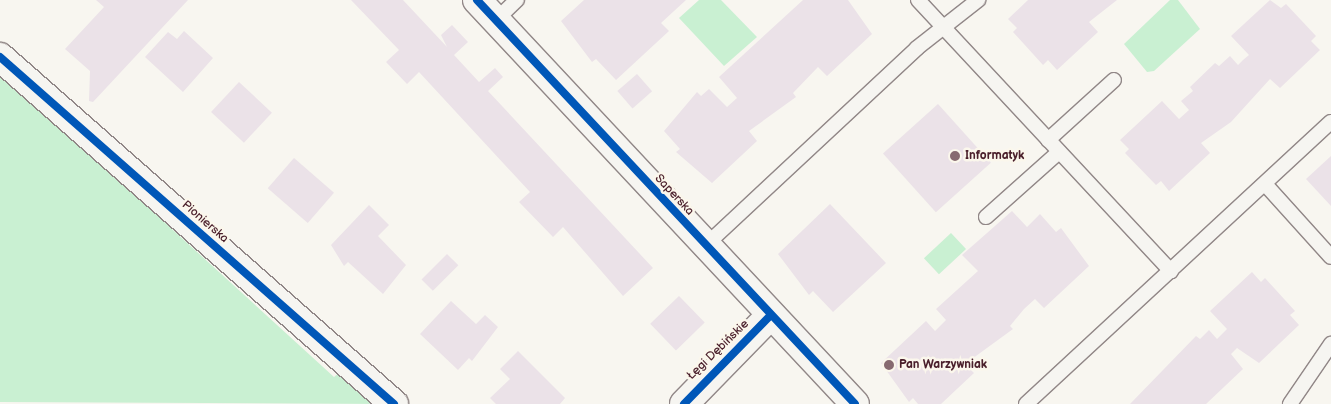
<!DOCTYPE html>
<meta charset="utf-8">
<style>
body{margin:0}
#map{position:relative;width:1331px;height:404px;overflow:hidden;background:#f8f6f0;font-family:"Balsamiq Sans",sans-serif}
div>[style]{position:absolute}
[style*='--x']{left:calc(var(--x)*1px);top:calc(var(--y)*1px);width:calc(var(--w)*1px);rotate:calc(var(--a)*1deg)}
.green>*{inset:0;background:#c9f0d2;transform-origin:0 0}
.building>*{inset:0;background:#ebe2e8;transform-origin:0 0}
.roads{filter:drop-shadow(1px 0 #918787) drop-shadow(-1px 0 #918787) drop-shadow(0 1px #918787) drop-shadow(0 -1px #918787)}
.service>*{height:14px;margin:-7px;padding:0 7px;transform-origin:7px;border-radius:7px;background:#f6f5f1}
.minor>*{height:28px;margin:-14px;padding:0 14px;transform-origin:14px;border-radius:14px;background:#f6f5f1}
.cycleway>*{height:8px;margin:-4px;padding:0 4px;transform-origin:4px;border-radius:4px;background:#0057b8}
.dots>*{width:14px;height:14px;translate:-50% -50%;box-sizing:border-box;border:2px solid #fbf7ec;border-radius:50%}
span{translate:-50% -50%;white-space:nowrap;text-align:center;line-height:1.15;-webkit-text-stroke:5px #fbf7ec;paint-order:stroke}
.poi-label{font-size:12px;color:#4a1f2b;font-weight:700}
.left{translate:0 -50%;text-align:left}
.street-label{font-size:12px;color:#4a1f2b}
</style>
<div id="map">
<div class="green">
<div style="clip-path:polygon(699px 0,721px 0,757px 37px,724px 66px,679px 18px)"></div>
<div style="clip-path:polygon(1170px 0,1178px 0,1200px 29px,1154px 71px,1147px 72px,1124px 44px)"></div>
<div style="clip-path:polygon(0 72px,334px 377px,347px 366px,388px 404px,0 402px)"></div>
<div style="left:951px;top:233px;width:22px;height:37px;rotate:47deg"></div>
</div>
<div class="building">
<div style="clip-path:polygon(96px 0,188px 0,93px 102px,89px 101px,90px 71px,65px 49px,104px 7px)"></div>
<div style="clip-path:polygon(351px 0,403px 0,447px 47px,441px 35px,452px 25px,468px 42px,454px 55px,479px 82px,495px 68px,503px 77px,488px 91px,653px 268px,623px 296px,563px 227px,553px 237px,519px 202px,530px 192px,419px 72px,407px 84px,386px 62px,399px 50px)"></div>
<div style="clip-path:polygon(584px 0,686px 0,661px 23px,669px 31px,616px 80px,596px 59px,592px 62px,561px 21px)"></div>
<div style="clip-path:polygon(803px 0,848px 0,872px 34px,827px 76px,818px 67px,793px 93px,796px 97px,749px 131px,757px 141px,712px 183px,676px 152px,680px 149px,664px 131px,697px 92px,701px 96px,709px 89px,727px 107px,737px 98px,719px 77px)"></div>
<div style="clip-path:polygon(1028px 0,1117px 0,1089px 22px,1098px 32px,1057px 70px,1048px 60px,1043px 65px,1013px 32px,1017px 28px,1008px 19px)"></div>
<div style="clip-path:polygon(1270px 0,1281px 8px,1286px 4px,1316px 36px,1311px 41px,1320px 50px,1280px 88px,1270px 79px,1231px 122px,1201px 143px,1210px 153px,1169px 191px,1161px 181px,1156px 185px,1125px 153px,1129px 149px,1120px 140px,1162px 101px,1179px 119px,1189px 110px,1181px 101px,1193px 91px,1190px 87px,1215px 63px,1219px 66px,1230px 56px,1238px 65px,1243px 60px,1249px 55px,1231px 36px)"></div>
<div style="clip-path:polygon(184px 31px,213px 58px,183px 92px,145px 57px,168px 32px,177px 39px)"></div>
<div style="left:637px;top:74px;width:23px;height:26px;rotate:49deg"></div>
<div style="left:239px;top:82px;width:45px;height:41px;rotate:43deg"></div>
<div style="left:938px;top:104px;width:79px;height:74px;rotate:48deg"></div>
<div style="clip-path:polygon(1331px 156px,1331px 206px,1306px 179px)"></div>
<div style="left:294px;top:158px;width:53px;height:40px;rotate:41deg"></div>
<div style="clip-path:polygon(830px 204px,886px 263px,833px 312px,813px 291px,809px 295px,778px 254px)"></div>
<div style="clip-path:polygon(369px 205px,389px 225px,378px 236px,406px 265px,383px 294px,348px 262px,344px 266px,331px 245px)"></div>
<div style="clip-path:polygon(1012px 211px,1027px 227px,1040px 214px,1056px 232px,1061px 228px,1089px 266px,1044px 308px,1035px 299px,1024px 309px,1010px 326px,1013px 329px,965px 364px,974px 373px,941px 404px,918px 404px,913px 398px,909px 402px,881px 363px,926px 321px,935px 331px,946px 320px,936px 309px,978px 271px,962px 255px)"></div>
<div style="left:447px;top:254px;width:16px;height:36px;rotate:45deg"></div>
<div style="clip-path:polygon(1252px 272px,1261px 282px,1265px 278px,1295px 311px,1290px 315px,1299px 325px,1259px 363px,1237px 348px,1231px 354px,1243px 369px,1206px 404px,1130px 404px,1196px 336px,1200px 339px,1209px 330px,1217px 339px,1227px 329px,1210px 311px)"></div>
<div style="left:679px;top:296px;width:37px;height:40px;rotate:46deg"></div>
<div style="clip-path:polygon(451px 301px,476px 324px,485px 315px,498px 327px,472px 361px,469px 358px,458px 370px,420px 334px)"></div>
<div style="clip-path:polygon(518px 351px,565px 398px,560px 404px,496px 404px,490px 398px,510px 379px,500px 369px)"></div>
</div>
<div class="roads">
<div class="service">
<div style="--x:918;--y:0;--w:371;--a:47"></div>
<div style="--x:496;--y:20;--w:29;--a:-44"></div>
<div style="--x:1048;--y:140;--w:89;--a:-42.3"></div>
<div style="--x:1265;--y:184;--w:98;--a:47.9"></div>
<div style="--x:986;--y:217;--w:98;--a:-41.7"></div>
<div style="--x:706;--y:245;--w:289;--a:-43"></div>
<div style="--x:917;--y:48;--w:78;--a:-38.2"></div>
<div style="--x:1026;--y:404;--w:415;--a:-42.8"></div>
<div style="--x:1290;--y:404;--w:73;--a:-55.7"></div>
</div>
<div class="minor">
<div style="--x:477;--y:0;--w:553;--a:46.9"></div>
<div style="--x:0;--y:57;--w:525;--a:41.37"></div>
<div style="--x:684;--y:404;--w:124;--a:-45.7"></div>
</div>
</div>
<div class="cycleway">
<div style="--x:477;--y:0;--w:553;--a:46.9"></div>
<div style="--x:0;--y:57;--w:525;--a:41.37"></div>
<div style="--x:684;--y:404;--w:124;--a:-45.7"></div>
</div>
<div class="dots">
<div style="left:955px;top:156px;background:#876a70"></div>
<div style="left:889px;top:365px;background:#876a70"></div>
</div>
<div class="poi-label">
<span class="left" style="left:965px;top:156px">Informatyk</span>
<span class="left" style="left:899px;top:365px">Pan Warzywniak</span>
</div>
<div class="street-label">
<span style="left:674px;top:195px;rotate:47deg">Saperska</span>
<span style="left:205px;top:222px;rotate:41deg">Pionierska</span>
<span style="left:718px;top:350px;rotate:-44deg">Łęgi Dębińskie</span>
</div>
</div>
